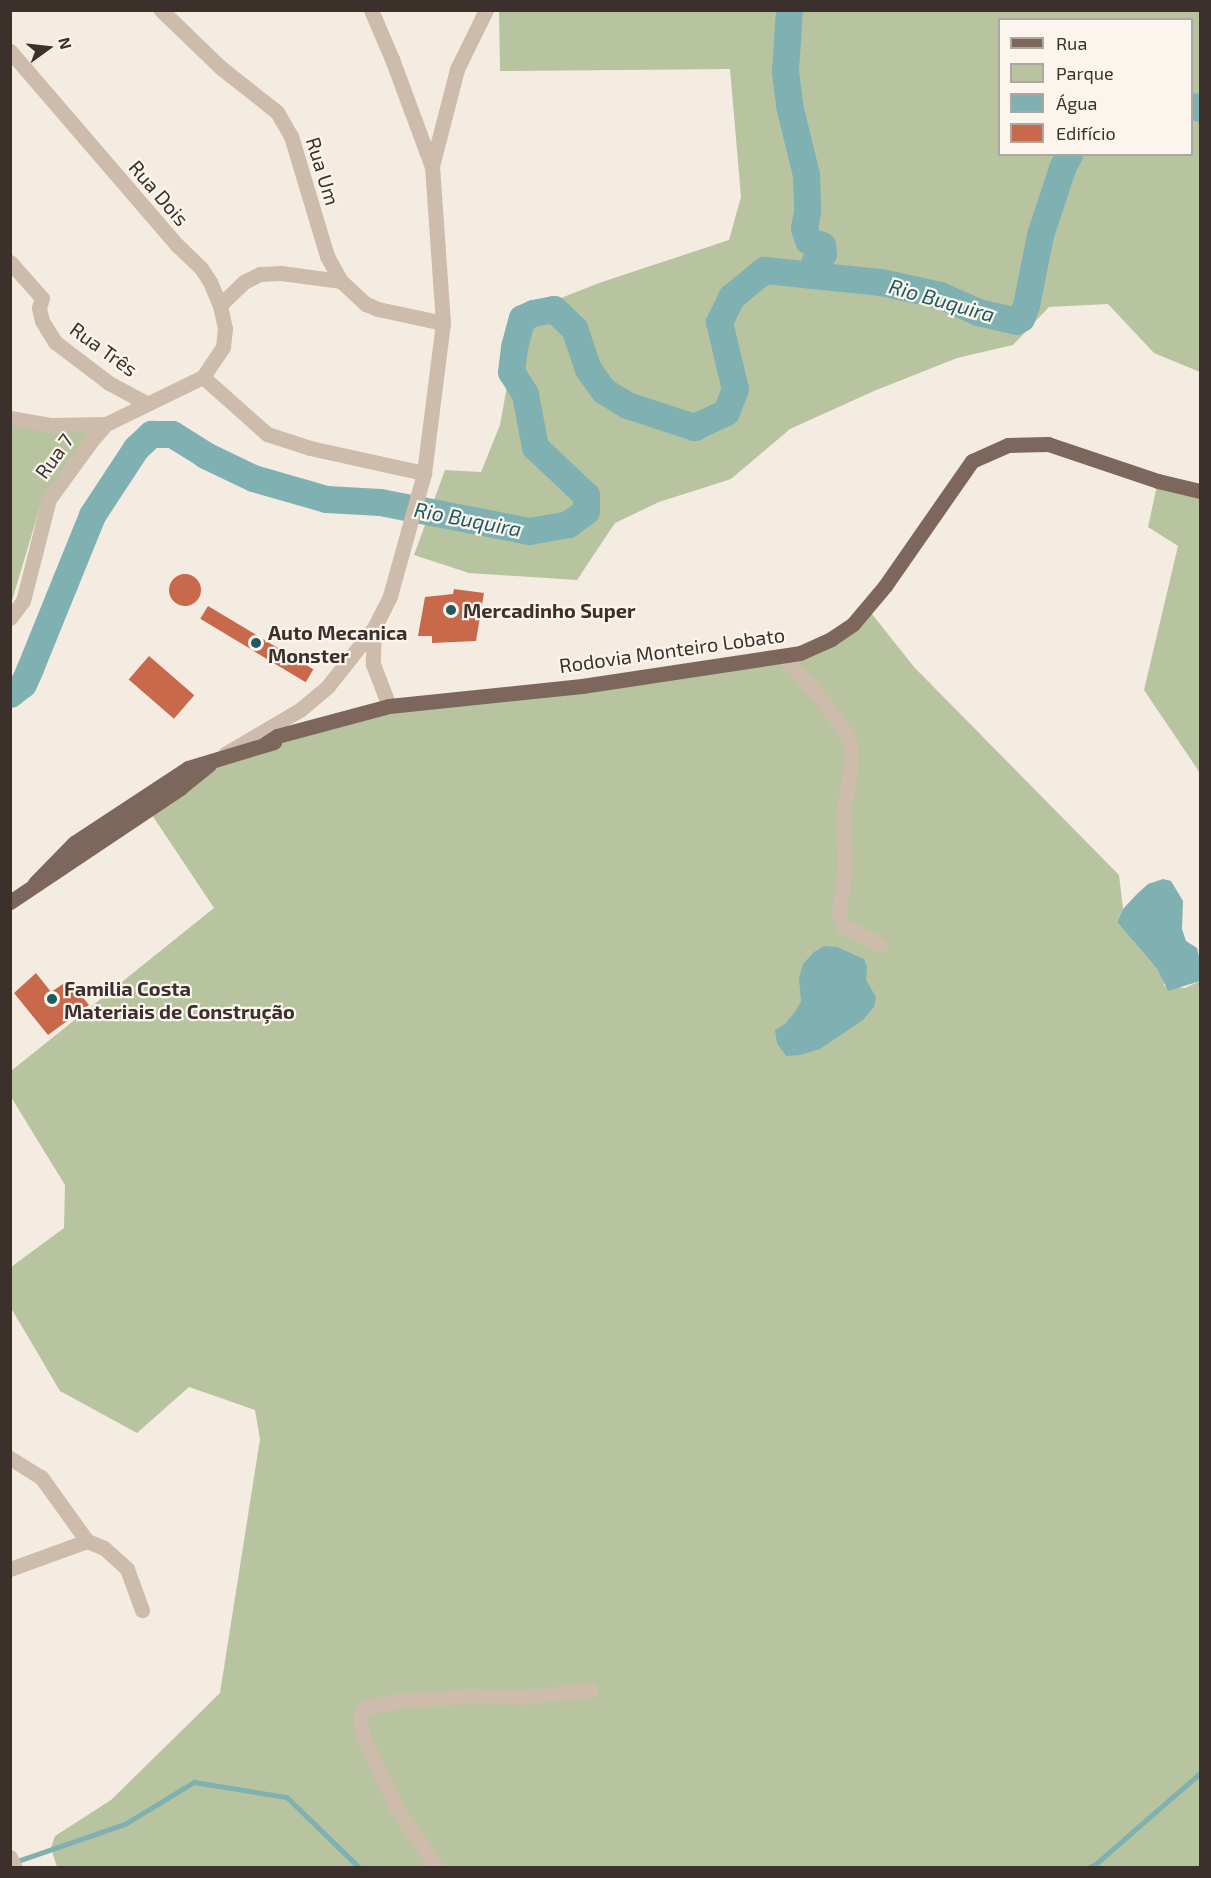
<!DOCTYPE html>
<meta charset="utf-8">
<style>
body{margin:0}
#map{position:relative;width:1211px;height:1878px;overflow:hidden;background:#f4ebe1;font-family:"Exo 2",sans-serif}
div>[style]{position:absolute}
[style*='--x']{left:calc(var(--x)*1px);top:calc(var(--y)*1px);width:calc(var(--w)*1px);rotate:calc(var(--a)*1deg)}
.green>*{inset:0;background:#b8c4a0}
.water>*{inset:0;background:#7fb0b2}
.stream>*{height:4.5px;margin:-2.25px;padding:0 2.25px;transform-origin:2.25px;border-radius:2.25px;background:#7fb0b2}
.river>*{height:27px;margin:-13.5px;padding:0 13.5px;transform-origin:13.5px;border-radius:13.5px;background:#7fb0b2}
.building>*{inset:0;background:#c8694b;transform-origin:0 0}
.round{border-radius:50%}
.minor>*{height:15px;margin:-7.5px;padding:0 7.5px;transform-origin:7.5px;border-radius:7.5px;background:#cdbbac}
.major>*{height:15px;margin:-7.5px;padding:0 7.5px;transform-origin:7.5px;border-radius:7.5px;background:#7d675c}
.dots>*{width:16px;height:16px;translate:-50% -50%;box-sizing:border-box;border:3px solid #fbf5ee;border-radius:50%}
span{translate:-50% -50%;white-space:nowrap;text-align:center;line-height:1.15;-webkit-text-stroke:4.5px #fbf5ee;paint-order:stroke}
.street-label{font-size:20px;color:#3b302b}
.poi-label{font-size:20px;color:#3b302b;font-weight:700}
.left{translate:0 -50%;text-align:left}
.water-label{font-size:21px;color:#1f5a5e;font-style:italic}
.frame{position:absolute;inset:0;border:12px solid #3b302b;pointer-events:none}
.legend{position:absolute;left:998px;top:18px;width:195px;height:138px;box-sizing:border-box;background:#fbf5ee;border:2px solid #aea6a0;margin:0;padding:8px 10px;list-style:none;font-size:18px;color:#3b302b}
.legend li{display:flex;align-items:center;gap:12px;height:30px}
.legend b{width:30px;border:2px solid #aea6a0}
.north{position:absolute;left:18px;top:18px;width:60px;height:60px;-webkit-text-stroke:4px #fbf5ee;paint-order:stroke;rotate:75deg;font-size:16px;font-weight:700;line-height:24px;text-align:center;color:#3b302b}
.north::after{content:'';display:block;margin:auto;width:21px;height:27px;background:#3b302b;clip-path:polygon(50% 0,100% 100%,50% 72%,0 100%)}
</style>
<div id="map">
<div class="green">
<div style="clip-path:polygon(evenodd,499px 11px,1200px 11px,1200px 372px,1154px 353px,1108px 304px,1049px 307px,1013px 345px,957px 358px,874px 391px,790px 429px,731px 479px,659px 502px,615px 523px,577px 580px,469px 573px,414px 555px,445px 470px,481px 472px,500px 425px,514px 347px,533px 313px,554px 309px,561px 298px,599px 283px,729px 240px,741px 197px,730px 69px,500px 71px,499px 11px,1000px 20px,1192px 20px,1192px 154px,1000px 154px,1000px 20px)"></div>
<div style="clip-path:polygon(11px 417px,96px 424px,43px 497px,11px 604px)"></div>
<div style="clip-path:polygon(1158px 481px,1200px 491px,1200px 773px,1144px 690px,1178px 546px,1148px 527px)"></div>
<div style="clip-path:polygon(868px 609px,914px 667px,1119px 875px,1123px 909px,1117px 922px,1158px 970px,1164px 979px,1164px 986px,1185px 988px,1200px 981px,1200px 1867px,57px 1867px,51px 1848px,55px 1836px,111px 1800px,220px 1693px,260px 1439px,255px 1410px,189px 1387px,137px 1433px,60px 1391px,11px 1308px,11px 1267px,64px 1228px,65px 1185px,11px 1097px,11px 1071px,214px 908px,148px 809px,217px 758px,337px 719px,800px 653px)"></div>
</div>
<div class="water">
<div style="clip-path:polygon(1163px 879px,1171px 881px,1183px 901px,1182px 929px,1186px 941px,1197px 948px,1200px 960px,1200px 981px,1168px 991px,1158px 970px,1117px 922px,1123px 909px,1136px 895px,1148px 884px)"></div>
<div style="clip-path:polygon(824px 946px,837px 947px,864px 959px,867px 966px,866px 980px,876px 997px,874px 1007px,863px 1020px,820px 1049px,800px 1055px,786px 1056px,777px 1043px,775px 1030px,785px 1024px,795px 1012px,801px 1001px,799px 978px,803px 964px,814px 952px)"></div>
</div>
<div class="stream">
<div style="--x:15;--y:1862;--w:116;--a:-19.1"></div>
<div style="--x:125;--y:1824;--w:81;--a:-31.3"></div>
<div style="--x:194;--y:1782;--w:94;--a:9.2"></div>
<div style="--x:287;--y:1797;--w:102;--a:44.2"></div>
<div style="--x:1088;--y:1868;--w:10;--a:-29"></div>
<div style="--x:1097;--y:1863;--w:137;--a:-41.1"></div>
</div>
<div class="river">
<div style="--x:789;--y:10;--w:61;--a:93.8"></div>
<div style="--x:785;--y:71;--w:34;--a:83"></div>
<div style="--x:789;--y:105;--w:72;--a:76.3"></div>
<div style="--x:806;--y:175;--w:36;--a:88"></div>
<div style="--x:807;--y:211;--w:17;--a:100"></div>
<div style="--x:804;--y:228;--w:13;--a:72"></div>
<div style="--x:808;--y:240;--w:15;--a:20"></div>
<div style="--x:822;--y:245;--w:9;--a:84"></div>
<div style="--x:823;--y:254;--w:9;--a:144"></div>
<div style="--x:816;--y:259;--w:17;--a:114"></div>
<div style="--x:1192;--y:106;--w:8;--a:14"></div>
<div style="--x:10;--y:694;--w:16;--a:-38"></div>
<div style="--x:23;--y:684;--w:17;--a:-66"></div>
<div style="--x:30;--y:668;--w:165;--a:-67.9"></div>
<div style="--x:92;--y:515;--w:80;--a:-56.7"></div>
<div style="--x:136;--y:448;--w:21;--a:-43"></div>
<div style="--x:151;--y:434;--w:21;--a:0"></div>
<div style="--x:172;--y:434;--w:39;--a:32"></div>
<div style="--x:205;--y:455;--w:53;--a:25.6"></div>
<div style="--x:253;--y:478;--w:76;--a:16"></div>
<div style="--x:326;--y:499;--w:54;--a:3.2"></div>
<div style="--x:380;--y:502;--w:152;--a:11"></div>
<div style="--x:529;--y:531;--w:40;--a:-10"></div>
<div style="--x:568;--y:524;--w:22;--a:-36"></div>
<div style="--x:586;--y:511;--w:16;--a:-90"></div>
<div style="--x:586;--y:495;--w:70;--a:-136.7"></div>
<div style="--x:535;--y:447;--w:54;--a:-100.7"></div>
<div style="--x:525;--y:394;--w:26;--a:-122"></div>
<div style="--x:511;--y:372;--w:25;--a:-83"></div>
<div style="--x:514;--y:347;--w:30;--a:-75"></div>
<div style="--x:522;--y:318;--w:12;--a:-24"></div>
<div style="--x:533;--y:313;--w:21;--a:-11"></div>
<div style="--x:554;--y:309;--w:28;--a:44"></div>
<div style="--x:574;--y:328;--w:43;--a:71.1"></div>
<div style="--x:588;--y:369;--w:27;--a:54"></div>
<div style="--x:604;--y:391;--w:27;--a:31"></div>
<div style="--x:627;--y:405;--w:71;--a:18.2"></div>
<div style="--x:694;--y:427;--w:35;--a:-25"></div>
<div style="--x:726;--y:412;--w:25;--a:-69"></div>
<div style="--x:735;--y:389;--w:69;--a:-103.4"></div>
<div style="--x:719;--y:322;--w:28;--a:-64"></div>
<div style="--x:731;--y:297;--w:43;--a:-39.3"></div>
<div style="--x:764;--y:270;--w:118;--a:5.9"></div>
<div style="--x:881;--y:282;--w:60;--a:12.4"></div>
<div style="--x:940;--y:295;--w:42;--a:24.1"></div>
<div style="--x:978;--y:312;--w:39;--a:13"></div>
<div style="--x:1016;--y:321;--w:6;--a:-31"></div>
<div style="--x:1021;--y:318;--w:14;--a:-69"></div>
<div style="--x:1026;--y:305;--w:71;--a:-78.7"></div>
<div style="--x:1040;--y:235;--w:71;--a:-71.8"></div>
<div style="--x:1062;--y:168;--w:16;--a:-63"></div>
</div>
<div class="building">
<div class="round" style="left:169px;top:574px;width:32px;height:32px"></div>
<div style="clip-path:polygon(454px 589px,484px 593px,476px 641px,432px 643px,432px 636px,418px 636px,425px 597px,453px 594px)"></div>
<div style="left:208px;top:606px;width:123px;height:15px;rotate:31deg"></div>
<div style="left:149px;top:656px;width:60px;height:31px;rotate:41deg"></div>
<div style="clip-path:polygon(36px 973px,51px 992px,69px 980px,89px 1005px,48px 1035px,14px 993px)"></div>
</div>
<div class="minor">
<div style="--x:161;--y:10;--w:82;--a:44"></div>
<div style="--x:220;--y:67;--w:73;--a:38.3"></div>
<div style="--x:277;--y:112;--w:28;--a:60"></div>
<div style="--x:291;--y:136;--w:125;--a:73.3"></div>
<div style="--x:327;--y:256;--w:29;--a:61"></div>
<div style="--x:341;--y:281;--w:34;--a:43"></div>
<div style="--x:366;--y:304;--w:13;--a:23"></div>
<div style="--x:378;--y:309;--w:66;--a:12.2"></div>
<div style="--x:10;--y:51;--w:256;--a:49.3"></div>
<div style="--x:177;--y:245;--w:33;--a:44"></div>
<div style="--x:201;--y:268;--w:17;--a:57"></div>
<div style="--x:210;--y:282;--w:25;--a:67"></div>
<div style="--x:220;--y:305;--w:24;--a:78"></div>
<div style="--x:225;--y:328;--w:19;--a:96"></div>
<div style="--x:223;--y:347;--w:36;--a:124"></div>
<div style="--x:432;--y:166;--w:100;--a:-75.5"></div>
<div style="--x:457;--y:69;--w:66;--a:-63.8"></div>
<div style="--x:10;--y:262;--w:48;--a:48.4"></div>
<div style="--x:42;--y:298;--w:10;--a:107"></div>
<div style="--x:39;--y:308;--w:13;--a:77"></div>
<div style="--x:42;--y:321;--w:25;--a:58"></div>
<div style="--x:55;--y:342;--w:68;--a:37.2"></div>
<div style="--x:109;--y:383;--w:44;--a:28.3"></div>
<div style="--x:220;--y:305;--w:33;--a:-44"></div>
<div style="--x:244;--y:282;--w:18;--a:-27"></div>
<div style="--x:260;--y:274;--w:21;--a:-3"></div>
<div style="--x:281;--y:273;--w:61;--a:7.6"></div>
<div style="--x:203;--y:377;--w:86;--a:41.7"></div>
<div style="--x:267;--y:434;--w:45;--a:18"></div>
<div style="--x:310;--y:448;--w:117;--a:12.4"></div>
<div style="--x:10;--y:418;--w:42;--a:9.7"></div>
<div style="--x:51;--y:425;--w:55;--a:-1"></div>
<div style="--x:10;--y:618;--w:21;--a:-53"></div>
<div style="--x:23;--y:601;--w:105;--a:-75.7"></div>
<div style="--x:49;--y:499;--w:73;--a:-53.9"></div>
<div style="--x:92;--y:440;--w:21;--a:-49"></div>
<div style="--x:106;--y:424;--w:108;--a:-25.9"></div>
<div style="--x:374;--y:628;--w:36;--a:92"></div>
<div style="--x:373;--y:664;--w:45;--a:69.1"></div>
<div style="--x:783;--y:656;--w:59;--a:48.4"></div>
<div style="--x:822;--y:700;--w:42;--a:53.7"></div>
<div style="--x:847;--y:734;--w:15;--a:74"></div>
<div style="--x:851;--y:748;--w:22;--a:93"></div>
<div style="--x:850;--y:770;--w:45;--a:99"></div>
<div style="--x:843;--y:814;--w:51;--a:87.8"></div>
<div style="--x:845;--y:865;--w:48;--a:97.1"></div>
<div style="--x:839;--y:913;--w:14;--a:73"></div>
<div style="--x:843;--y:926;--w:41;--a:25.9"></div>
<div style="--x:225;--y:754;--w:88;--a:-30.6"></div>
<div style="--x:301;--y:709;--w:35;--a:-40"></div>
<div style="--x:328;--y:686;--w:74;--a:-51.6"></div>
<div style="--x:374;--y:628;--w:36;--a:-63"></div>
<div style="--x:390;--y:596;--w:128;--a:-74.5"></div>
<div style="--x:424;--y:473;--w:151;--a:-82.8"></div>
<div style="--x:443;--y:323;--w:156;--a:-94"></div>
<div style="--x:432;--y:167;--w:115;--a:-110.3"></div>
<div style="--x:392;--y:59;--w:53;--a:-113.2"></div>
<div style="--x:10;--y:1458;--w:36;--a:32"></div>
<div style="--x:41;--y:1477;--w:79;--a:54.3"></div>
<div style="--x:87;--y:1541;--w:18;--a:22"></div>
<div style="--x:104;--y:1548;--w:31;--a:42"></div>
<div style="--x:127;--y:1569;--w:44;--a:69.9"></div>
<div style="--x:10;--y:1569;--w:82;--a:-20"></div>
<div style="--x:10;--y:1857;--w:12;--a:66"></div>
<div style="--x:437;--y:1868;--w:71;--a:-124.1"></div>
<div style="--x:397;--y:1809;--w:80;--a:-115.3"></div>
<div style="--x:363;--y:1737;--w:12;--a:-104"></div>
<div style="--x:360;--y:1725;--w:14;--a:-82"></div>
<div style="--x:362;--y:1711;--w:5;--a:-53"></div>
<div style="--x:365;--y:1707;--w:34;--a:-10"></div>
<div style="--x:398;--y:1701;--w:69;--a:-4.1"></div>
<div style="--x:467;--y:1696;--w:57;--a:1"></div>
<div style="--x:524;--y:1697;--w:67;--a:-6"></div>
</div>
<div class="major">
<div style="--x:266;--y:743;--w:13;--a:-32"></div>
<div style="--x:277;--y:736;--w:116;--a:-15"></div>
<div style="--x:389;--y:706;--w:194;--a:-5.9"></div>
<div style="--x:582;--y:686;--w:220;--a:-8.6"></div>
<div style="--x:800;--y:653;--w:34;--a:-24"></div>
<div style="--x:831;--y:639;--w:27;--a:-34"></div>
<div style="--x:853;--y:624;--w:50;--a:-49.9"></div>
<div style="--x:885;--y:586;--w:152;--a:-55.2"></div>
<div style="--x:972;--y:461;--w:39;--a:-24"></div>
<div style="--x:1008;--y:445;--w:40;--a:-1.4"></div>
<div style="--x:1048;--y:444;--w:116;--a:18.6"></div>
<div style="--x:1158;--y:481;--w:43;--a:13.4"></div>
<div style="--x:35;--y:883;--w:56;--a:-45.7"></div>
<div style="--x:74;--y:843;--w:136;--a:-33.3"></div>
<div style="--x:188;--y:768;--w:90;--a:-16.8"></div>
<div style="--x:10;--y:902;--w:205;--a:-33.8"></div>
<div style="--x:180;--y:788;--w:38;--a:-39"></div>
</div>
<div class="dots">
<div style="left:451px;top:610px;background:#1f5a5e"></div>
<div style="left:256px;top:643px;background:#1f5a5e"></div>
<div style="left:52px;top:999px;background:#1f5a5e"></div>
</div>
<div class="street-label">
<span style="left:323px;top:171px;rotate:73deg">Rua Um</span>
<span style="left:159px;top:193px;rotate:49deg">Rua Dois</span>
<span style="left:104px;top:349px;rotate:36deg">Rua Três</span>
<span style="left:54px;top:456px;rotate:-54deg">Rua 7</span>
<span style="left:672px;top:650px;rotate:-8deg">Rodovia Monteiro Lobato</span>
</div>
<div class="poi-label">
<span class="left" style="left:463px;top:610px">Mercadinho Super</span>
<span class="left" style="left:268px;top:644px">Auto Mecanica<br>Monster</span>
<span class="left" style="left:64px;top:1000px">Familia Costa<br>Materiais de Construção</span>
</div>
<div class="water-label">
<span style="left:942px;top:300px;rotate:16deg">Rio Buquira</span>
<span style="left:468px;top:519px;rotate:11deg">Rio Buquira</span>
</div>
<div class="frame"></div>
<ul class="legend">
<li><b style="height:8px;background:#7d675c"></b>Rua</li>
<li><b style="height:16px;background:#b8c4a0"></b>Parque</li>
<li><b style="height:16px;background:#7fb0b2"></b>Água</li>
<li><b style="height:16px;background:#c8694b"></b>Edifício</li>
</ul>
<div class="north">N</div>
</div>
